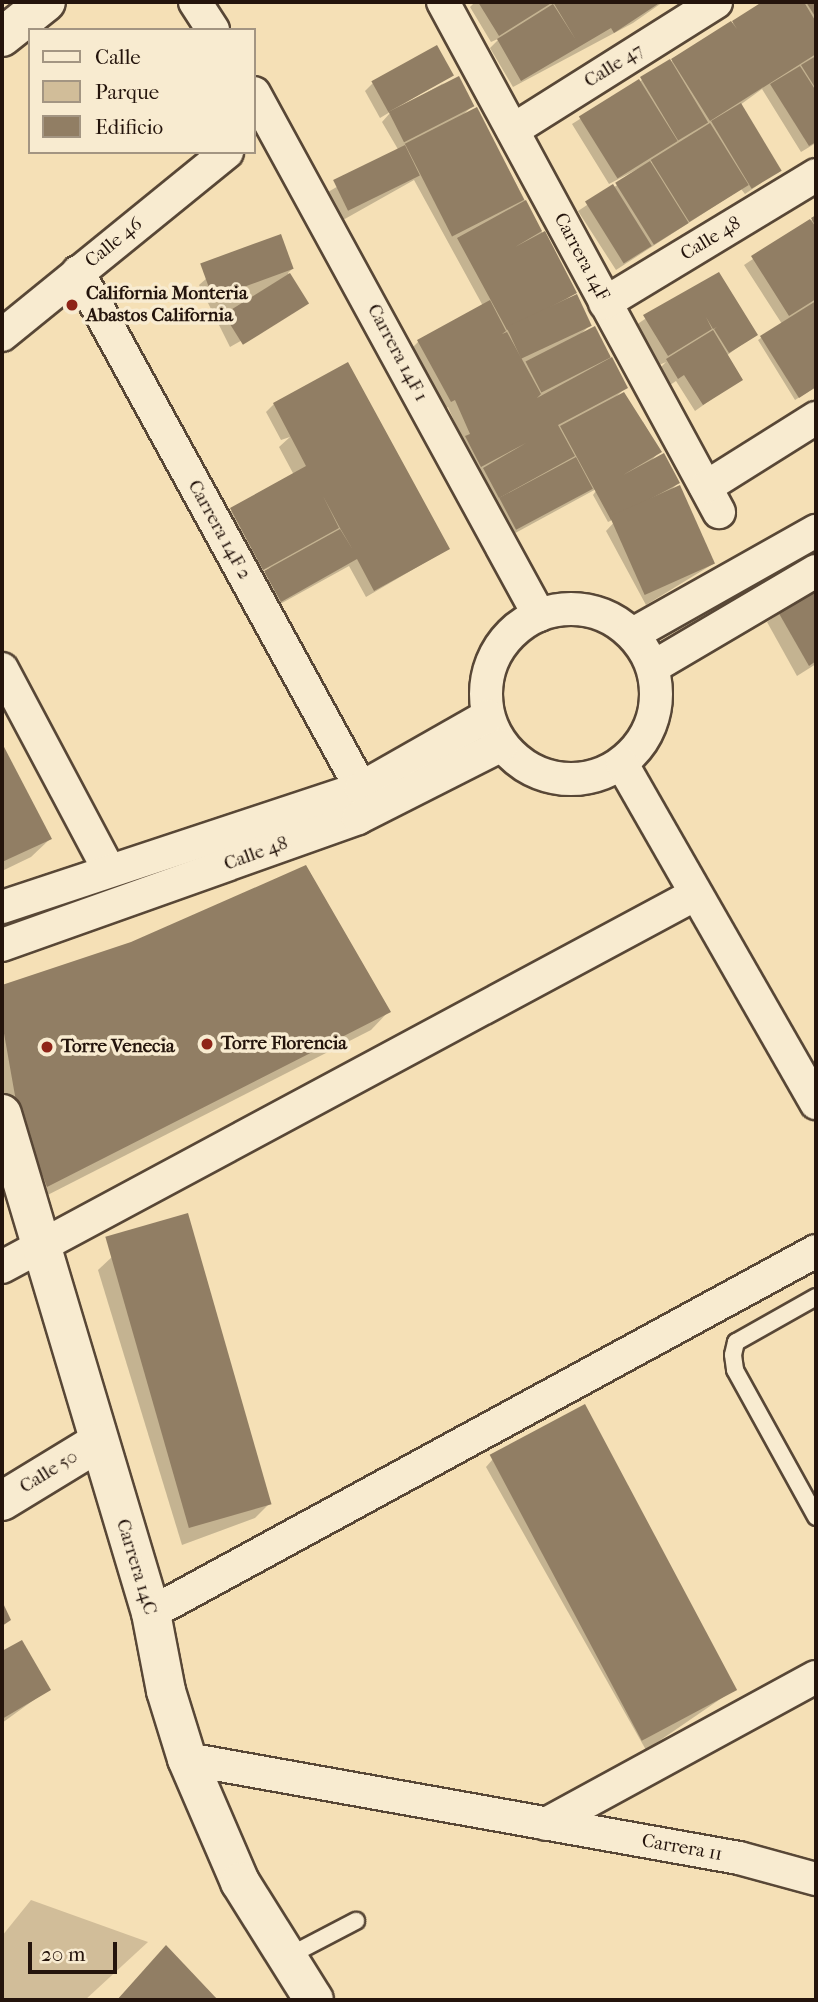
<!DOCTYPE html>
<style>
body{margin:0}
#map{position:relative;width:818px;height:2002px;overflow:hidden;background:#f5e0b6;font-family:"IM FELL French Canon",serif}
div>[style]{position:absolute}
[style*='--x']{left:calc(var(--x)*1px);top:calc(var(--y)*1px);width:calc(var(--w)*1px);rotate:calc(var(--a)*1deg)}
.green>*{inset:0;background:#d1bd99}
.shadow>*{inset:0;background:#0003}
.building>*{inset:0;background:#917e64;transform-origin:0 0}
.roads{filter:drop-shadow(2px 0 #584736) drop-shadow(-2px 0 #584736) drop-shadow(0 2px #584736) drop-shadow(0 -2px #584736)}
.lane>*{height:16px;margin:-8px;padding:0 8px;transform-origin:8px;border-radius:8px;background:#f8ebd0}
.street>*{height:32px;margin:-16px;padding:0 16px;transform-origin:16px;border-radius:16px;background:#f8ebd0}
.street>.ring{margin:-16px;padding:0;box-sizing:content-box;background:none;border:32px solid #f8ebd0;border-radius:50%}
.secondary>*{height:38px;margin:-19px;padding:0 19px;transform-origin:19px;border-radius:19px;background:#f8ebd0}
.dots>*{width:19px;height:19px;translate:-50% -50%;box-sizing:border-box;border:4px solid #f8ebd0;border-radius:50%}
span{translate:-50% -50%;white-space:nowrap;text-align:center;line-height:1.15;-webkit-text-stroke:7px #f8ebd0;paint-order:stroke}
.street-label{font-size:19px;color:#24140c}
.poi-label{font-size:19px;color:#24140c;font-weight:700}
.left{translate:0 -50%;text-align:left}
.frame{position:absolute;inset:0;border:4px solid #24140c;pointer-events:none}
.legend{position:absolute;left:28px;top:28px;width:228px;height:126px;box-sizing:border-box;background:#f8ebd0;border:2px solid #a39582;margin:0;padding:9px 12px;list-style:none;font-size:21px;color:#24140c}
.legend li{display:flex;align-items:center;gap:14px;height:35px}
.legend b{width:35px;border:2px solid #a39582}
.scale{position:absolute;left:28px;top:1942px;width:89px;height:32px;box-sizing:border-box;border:4px solid #24140c;border-top:0;padding-left:9px;font-size:21px;line-height:24px;white-space:nowrap;color:#24140c;-webkit-text-stroke:5px #f8ebd0;paint-order:stroke}
</style>
<div id="map">
<div class="green">
<div style="clip-path:polygon(31px 1900px,148px 1942px,85px 2000px,2px 2000px,2px 1936px)"></div>
</div>
<div class="shadow">
<div style="clip-path:polygon(475px 2px,663px 2px,633px 23px,513px 87px,490px 48px,500px 38px,491px 42px,470px 7px)"></div>
<div style="clip-path:polygon(766px 2px,816px 2px,816px 143px,801px 152px,762px 89px,740px 105px,780px 170px,745px 194px,741px 189px,616px 270px,578px 211px,655px 160px,609px 184px,572px 124px)"></div>
<div style="clip-path:polygon(452px 75px,380px 118px,365px 91px,373px 83px)"></div>
<div style="clip-path:polygon(444px 83px,441px 86px,472px 106px,463px 115px,476px 109px,574px 292px,565px 301px,590px 325px,579px 336px,594px 329px,626px 387px,615px 398px,633px 427px,643px 422px,660px 451px,652px 460px,678px 483px,669px 492px,713px 564px,646px 605px,606px 531px,619px 517px,608px 522px,593px 495px,598px 488px,508px 537px,459px 445px,463px 441px,448px 407px,439px 412px,407px 353px,418px 342px,483px 306px,414px 180px,343px 220px,328px 192px,399px 151px,382px 122px,390px 113px)"></div>
<div style="clip-path:polygon(816px 217px,816px 387px,795px 400px,758px 340px,782px 324px,744px 265px)"></div>
<div style="clip-path:polygon(292px 269px,288px 273px,307px 303px,230px 347px,199px 285px,207px 278px)"></div>
<div style="clip-path:polygon(687px 291px,755px 335px,726px 356px,740px 379px,695px 411px,676px 381px,670px 385px,660px 368px,666px 362px,657px 366px,633px 327px)"></div>
<div style="clip-path:polygon(274px 404px,448px 549px,366px 597px,349px 566px,273px 608px,258px 580px,271px 567px,260px 572px,228px 513px,294px 475px,279px 447px,290px 437px,281px 440px,266px 412px)"></div>
<div style="clip-path:polygon(816px 588px,816px 664px,797px 676px,767px 622px)"></div>
<div style="clip-path:polygon(2px 746px,50px 839px,31px 857px,2px 871px)"></div>
<div style="clip-path:polygon(131px 944px,389px 1011px,371px 1030px,28px 1205px,2px 1133px,2px 987px)"></div>
<div style="clip-path:polygon(113px 1256px,269px 1504px,255px 1518px,182px 1545px,98px 1270px)"></div>
<div style="clip-path:polygon(493px 1459px,735px 1689px,646px 1750px,486px 1467px)"></div>
<div style="clip-path:polygon(21px 1642px,49px 1689px,2px 1723px,2px 1654px)"></div>
<div style="clip-path:polygon(166px 1947px,216px 2000px,117px 2000px)"></div>
</div>
<div class="building">
<div style="clip-path:polygon(478px 2px,661px 2px,614px 33px,611px 28px,521px 81px,497px 39px,553px 4px,576px 40px,553px 2px,499px 36px)"></div>
<div style="clip-path:polygon(762px 2px,804px 2px,816px 22px,816px 54px,710px 121px,671px 59px,731px 21px,737px 29px,732px 21px)"></div>
<div style="clip-path:polygon(806px 2px,816px 2px,816px 18px)"></div>
<div style="left:437px;top:45px;width:35px;height:75px;rotate:61deg"></div>
<div style="clip-path:polygon(816px 56px,816px 89px,801px 65px)"></div>
<div style="left:670px;top:59px;width:74px;height:35px;rotate:59deg"></div>
<div style="clip-path:polygon(800px 66px,816px 91px,816px 142px,809px 146px,770px 84px)"></div>
<div style="left:459px;top:76px;width:34px;height:79px;rotate:63deg"></div>
<div style="left:639px;top:79px;width:73px;height:71px;rotate:58deg"></div>
<div style="left:741px;top:103px;width:79px;height:35px;rotate:59deg"></div>
<div style="left:477px;top:107px;width:104px;height:81px;rotate:63deg"></div>
<div style="left:710px;top:123px;width:73px;height:70px;rotate:58deg"></div>
<div style="left:405px;top:145px;width:34px;height:80px;rotate:64deg"></div>
<div style="left:650px;top:161px;width:73px;height:41px;rotate:58deg"></div>
<div style="left:613px;top:184px;width:73px;height:33px;rotate:58deg"></div>
<div style="clip-path:polygon(526px 200px,542px 231px,515px 247px,545px 231px,577px 293px,507px 330px,457px 238px)"></div>
<div style="clip-path:polygon(816px 215px,816px 299px,789px 316px,751px 256px,810px 219px,816px 227px,811px 218px)"></div>
<div style="left:281px;top:234px;width:37px;height:86px;rotate:70deg"></div>
<div style="clip-path:polygon(719px 272px,758px 335px,729px 353px,714px 329px,717px 327px,713px 329px,706px 317px,712px 329px,668px 356px,643px 315px)"></div>
<div style="left:290px;top:273px;width:36px;height:78px;rotate:58deg"></div>
<div style="left:577px;top:294px;width:35px;height:78px;rotate:65deg"></div>
<div style="clip-path:polygon(490px 300px,506px 331px,502px 334px,507px 332px,541px 394px,537px 398px,612px 357px,628px 388px,558px 425px,575px 456px,499px 498px,483px 468px,526px 443px,481px 467px,465px 436px,470px 434px,455px 400px,451px 402px,417px 340px)"></div>
<div style="clip-path:polygon(816px 301px,816px 387px,799px 398px,760px 336px)"></div>
<div style="left:595px;top:326px;width:35px;height:78px;rotate:63deg"></div>
<div style="clip-path:polygon(713px 330px,743px 380px,703px 405px,684px 375px,678px 379px,666px 359px)"></div>
<div style="clip-path:polygon(348px 362px,450px 549px,374px 591px,357px 559px,281px 602px,264px 571px,340px 529px,353px 550px,340px 528px,323px 496px,339px 528px,263px 570px,230px 508px,306px 466px,273px 403px)"></div>
<div style="clip-path:polygon(624px 392px,662px 452px,623px 475px,664px 453px,680px 483px,611px 520px,560px 426px)"></div>
<div style="left:576px;top:457px;width:36px;height:87px;rotate:62deg"></div>
<div style="left:680px;top:485px;width:86px;height:77px;rotate:66deg"></div>
<div style="clip-path:polygon(816px 586px,816px 661px,809px 666px,777px 610px)"></div>
<div style="clip-path:polygon(2px 743px,52px 839px,2px 862px)"></div>
<div style="clip-path:polygon(306px 865px,391px 1012px,47px 1187px,17px 1107px,2px 1022px,2px 985px,131px 942px)"></div>
<div style="left:188px;top:1213px;width:303px;height:86px;rotate:74deg"></div>
<div style="left:585px;top:1404px;width:324px;height:108px;rotate:62deg"></div>
<div style="clip-path:polygon(2px 1601px,11px 1620px,2px 1626px)"></div>
<div style="clip-path:polygon(22px 1640px,51px 1690px,2px 1719px,2px 1651px)"></div>
<div style="clip-path:polygon(166px 1945px,218px 2000px,117px 2000px)"></div>
</div>
<div class="roads">
<div class="lane">
<div style="--x:816;--y:1297;--w:92;--a:150.6"></div>
<div style="--x:736;--y:1342;--w:13;--a:103"></div>
<div style="--x:733;--y:1355;--w:15;--a:82"></div>
<div style="--x:735;--y:1370;--w:168;--a:61.1"></div>
<div style="--x:287;--y:1957;--w:78;--a:-27.6"></div>
</div>
<div class="street">
<div style="--x:195;--y:2;--w:33;--a:57"></div>
<div style="--x:443;--y:2;--w:580;--a:61.58"></div>
<div style="--x:254;--y:93;--w:595;--a:61.37"></div>
<div style="--x:513;--y:130;--w:240;--a:-32.2"></div>
<div style="--x:78;--y:272;--w:589;--a:61.26"></div>
<div style="--x:605;--y:303;--w:247;--a:-31.2"></div>
<div style="--x:2;--y:335;--w:290;--a:-39.1"></div>
<div style="--x:706;--y:487;--w:130;--a:-32.1"></div>
<div class="ring" style="left:486px;top:609px;width:138px;height:138px"></div>
<div style="--x:633;--y:634;--w:210;--a:-29.4"></div>
<div style="--x:653;--y:667;--w:189;--a:-30.5"></div>
<div style="--x:2;--y:669;--w:228;--a:62"></div>
<div style="--x:622;--y:764;--w:391;--a:60.2"></div>
<div style="--x:2;--y:907;--w:378;--a:-18.3"></div>
<div style="--x:361;--y:788;--w:146;--a:-29.6"></div>
<div style="--x:2;--y:945;--w:378;--a:-19.6"></div>
<div style="--x:358;--y:818;--w:161;--a:-26.9"></div>
<div style="--x:2;--y:1267;--w:786;--a:-28.26"></div>
<div style="--x:151;--y:1613;--w:757;--a:-28.56"></div>
<div style="--x:187;--y:1759;--w:561;--a:10.17"></div>
<div style="--x:739;--y:1858;--w:80;--a:15.3"></div>
<div style="--x:546;--y:1824;--w:307;--a:-28.6"></div>
</div>
<div class="secondary">
<div style="--x:2;--y:37;--w:56;--a:-38.5"></div>
<div style="--x:2;--y:1114;--w:521;--a:73.37"></div>
<div style="--x:151;--y:1613;--w:79;--a:79.1"></div>
<div style="--x:166;--y:1691;--w:71;--a:72.8"></div>
<div style="--x:187;--y:1759;--w:134;--a:66.7"></div>
<div style="--x:240;--y:1882;--w:139;--a:57.9"></div>
<div style="--x:2;--y:1501;--w:111;--a:-31.4"></div>
</div>
</div>
<div class="dots">
<div style="left:72px;top:305px;background:#8f2418"></div>
<div style="left:207px;top:1044px;background:#8f2418"></div>
<div style="left:47px;top:1047px;background:#8f2418"></div>
</div>
<div class="street-label">
<span style="left:614px;top:66px;rotate:-32deg">Calle 47</span>
<span style="left:711px;top:239px;rotate:-31deg">Calle 48</span>
<span style="left:114px;top:243px;rotate:-39deg">Calle 46</span>
<span style="left:581px;top:257px;rotate:62deg">Carrera 14F</span>
<span style="left:397px;top:353px;rotate:62deg">Carrera 14F 1</span>
<span style="left:219px;top:530px;rotate:61deg">Carrera 14F 2</span>
<span style="left:256px;top:854px;rotate:-20deg">Calle 48</span>
<span style="left:49px;top:1472px;rotate:-32deg">Calle 50</span>
<span style="left:136px;top:1567px;rotate:73deg">Carrera 14C</span>
<span style="left:682px;top:1848px;rotate:10deg">Carrera 11</span>
</div>
<div class="poi-label">
<span class="left" style="left:86px;top:305px">California Monteria<br>Abastos California</span>
<span class="left" style="left:221px;top:1044px">Torre Florencia</span>
<span class="left" style="left:61px;top:1047px">Torre Venecia</span>
</div>
<div class="frame"></div>
<ul class="legend">
<li><b style="height:9px;background:#f8ebd0"></b>Calle</li>
<li><b style="height:19px;background:#d1bd99"></b>Parque</li>
<li><b style="height:19px;background:#917e64"></b>Edificio</li>
</ul>
<div class="scale">20 m</div>
</div>
